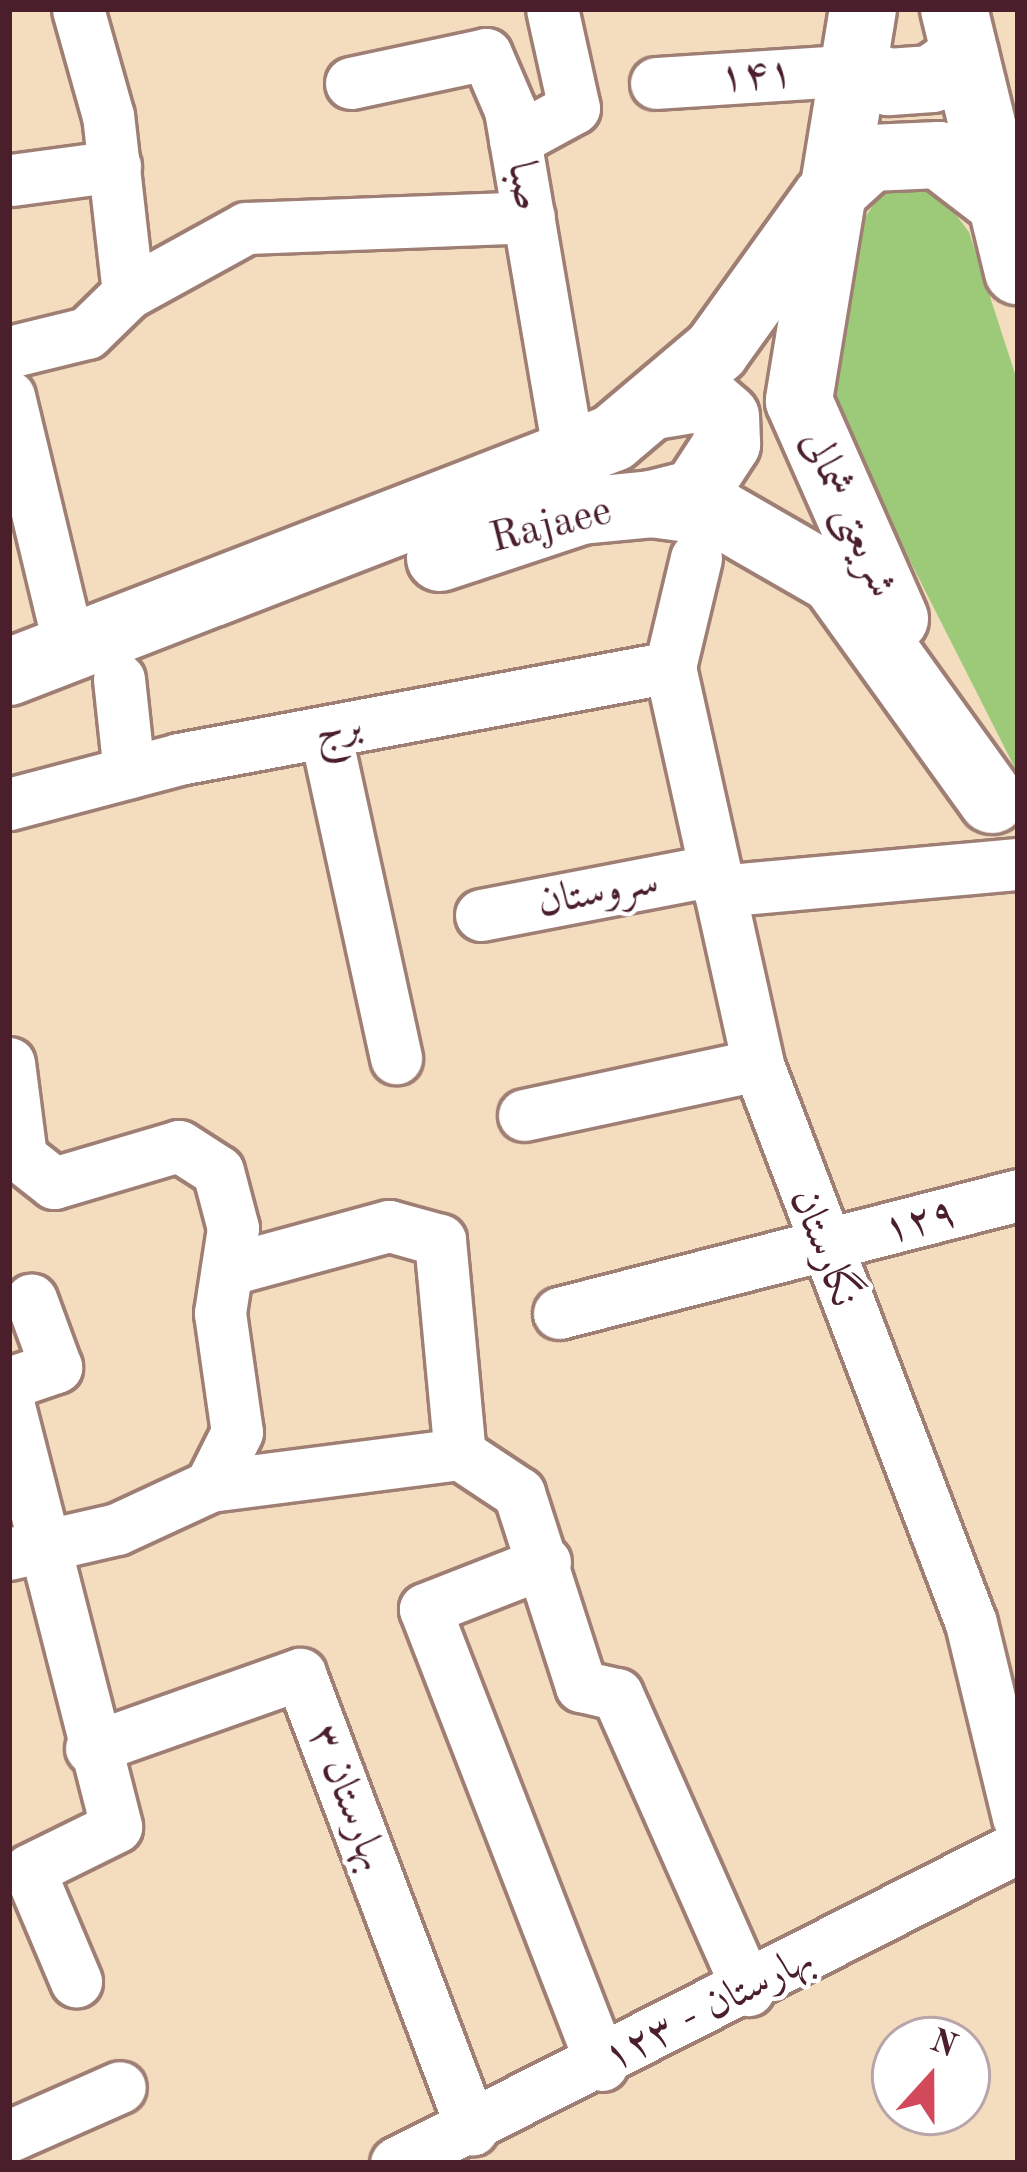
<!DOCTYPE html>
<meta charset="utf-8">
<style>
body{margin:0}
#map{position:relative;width:1027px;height:2172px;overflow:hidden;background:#f4dcbe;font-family:"Old Standard TT",Amiri,serif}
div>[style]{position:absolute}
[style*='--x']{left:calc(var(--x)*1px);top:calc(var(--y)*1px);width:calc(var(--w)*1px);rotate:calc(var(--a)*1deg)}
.green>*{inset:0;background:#9cca78}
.roads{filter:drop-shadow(3px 0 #9f7e74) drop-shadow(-3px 0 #9f7e74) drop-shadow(0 3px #9f7e74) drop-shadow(0 -3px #9f7e74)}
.minor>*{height:51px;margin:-25.5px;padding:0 25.5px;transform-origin:25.5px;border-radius:25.5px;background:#fff}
.major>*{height:66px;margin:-33px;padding:0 33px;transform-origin:33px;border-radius:33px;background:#fff}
span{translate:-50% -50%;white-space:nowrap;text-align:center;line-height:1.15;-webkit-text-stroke:9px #fff;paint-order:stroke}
.street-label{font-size:42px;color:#4a1f2b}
.frame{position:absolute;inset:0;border:12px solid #4a1f2b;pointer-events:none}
.north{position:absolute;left:871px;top:2016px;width:120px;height:120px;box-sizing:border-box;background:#fff;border:3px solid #b7a5aa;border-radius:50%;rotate:21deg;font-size:33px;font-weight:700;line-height:48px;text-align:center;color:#4a1f2b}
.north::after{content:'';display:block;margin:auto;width:42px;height:54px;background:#d1495b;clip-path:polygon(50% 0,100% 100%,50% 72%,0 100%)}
</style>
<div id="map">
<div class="green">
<div style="clip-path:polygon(930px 181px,969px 232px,1018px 383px,1018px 774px,828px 399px,845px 247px,882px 192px)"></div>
</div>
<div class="roads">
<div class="minor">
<div style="--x:351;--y:83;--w:138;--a:-12.1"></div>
<div style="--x:486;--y:54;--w:61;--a:66.8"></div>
<div style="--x:510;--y:110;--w:355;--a:80.3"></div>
<div style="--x:656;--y:83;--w:201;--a:-3.7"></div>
<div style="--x:515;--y:140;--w:67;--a:-28.5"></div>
<div style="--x:574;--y:108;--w:101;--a:-102.5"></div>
<div style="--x:12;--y:180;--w:104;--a:-7.7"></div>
<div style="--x:128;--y:293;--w:135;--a:-28.8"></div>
<div style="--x:246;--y:228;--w:283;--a:-2.2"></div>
<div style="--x:9;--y:352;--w:80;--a:-13.7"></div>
<div style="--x:87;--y:333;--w:57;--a:-44.3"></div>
<div style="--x:128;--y:293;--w:178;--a:-96.4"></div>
<div style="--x:108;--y:116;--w:111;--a:-105.7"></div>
<div style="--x:9;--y:396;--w:261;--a:76.5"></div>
<div style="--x:696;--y:558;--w:112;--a:103.4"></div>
<div style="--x:670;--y:667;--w:408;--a:77.5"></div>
<div style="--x:758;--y:1065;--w:597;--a:69.11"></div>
<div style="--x:971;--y:1623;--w:200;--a:76.4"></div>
<div style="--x:119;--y:679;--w:94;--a:83.9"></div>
<div style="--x:325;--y:732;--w:334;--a:77.7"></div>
<div style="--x:9;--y:804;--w:176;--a:-14.8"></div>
<div style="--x:179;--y:759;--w:500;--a:-10.6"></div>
<div style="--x:719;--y:891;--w:300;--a:-5.2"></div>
<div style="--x:481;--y:915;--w:238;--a:-10.9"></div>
<div style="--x:9;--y:1063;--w:95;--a:82.7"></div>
<div style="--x:21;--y:1157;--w:42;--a:38.2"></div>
<div style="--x:54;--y:1183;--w:130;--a:-16.5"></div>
<div style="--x:179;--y:1146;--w:46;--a:32.7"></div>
<div style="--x:218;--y:1171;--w:59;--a:75.3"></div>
<div style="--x:233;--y:1228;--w:86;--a:98.7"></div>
<div style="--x:220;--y:1313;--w:120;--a:81.9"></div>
<div style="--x:237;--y:1432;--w:60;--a:116.6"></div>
<div style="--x:210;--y:1486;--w:102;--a:155.2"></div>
<div style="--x:117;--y:1529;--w:111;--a:167"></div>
<div style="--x:524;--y:1115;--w:239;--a:-12.1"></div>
<div style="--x:227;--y:1270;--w:168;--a:-15.2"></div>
<div style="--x:389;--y:1226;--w:53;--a:15.4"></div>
<div style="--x:440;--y:1240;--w:215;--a:84.7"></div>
<div style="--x:559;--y:1313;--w:474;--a:-14.4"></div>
<div style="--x:9;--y:1383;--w:50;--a:-18.8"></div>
<div style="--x:56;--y:1367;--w:72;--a:-110.2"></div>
<div style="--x:9;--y:1406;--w:434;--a:75.7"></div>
<div style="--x:116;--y:1827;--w:97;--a:153.7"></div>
<div style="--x:29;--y:1870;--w:121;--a:67.1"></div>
<div style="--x:210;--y:1486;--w:252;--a:-7.3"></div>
<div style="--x:460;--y:1454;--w:71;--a:33.5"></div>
<div style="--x:519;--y:1493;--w:203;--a:72.2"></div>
<div style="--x:581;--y:1686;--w:37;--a:13"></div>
<div style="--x:617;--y:1694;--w:324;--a:66.1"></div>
<div style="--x:545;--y:1562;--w:129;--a:158.6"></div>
<div style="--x:425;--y:1609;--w:489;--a:68.8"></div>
<div style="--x:91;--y:1748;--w:222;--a:-19.5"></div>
<div style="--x:300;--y:1674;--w:487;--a:69.3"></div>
<div style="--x:9;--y:2136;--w:121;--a:-23.8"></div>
<div style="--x:396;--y:2163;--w:698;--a:-26.93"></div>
</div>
<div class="major">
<div style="--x:863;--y:9;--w:397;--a:99.3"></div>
<div style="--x:799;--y:401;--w:238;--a:66.2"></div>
<div style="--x:954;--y:9;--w:270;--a:76.3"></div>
<div style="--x:857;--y:70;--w:34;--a:21"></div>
<div style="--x:889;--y:82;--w:43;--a:-4"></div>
<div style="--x:932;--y:79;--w:41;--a:-36"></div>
<div style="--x:652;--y:504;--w:44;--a:-14.3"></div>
<div style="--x:695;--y:493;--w:59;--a:-56.9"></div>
<div style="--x:727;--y:444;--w:27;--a:-92"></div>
<div style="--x:726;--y:417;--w:29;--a:-139"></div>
<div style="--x:704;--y:398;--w:51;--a:170.9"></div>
<div style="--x:440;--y:558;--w:149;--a:-18.4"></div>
<div style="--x:581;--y:511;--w:71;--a:-5.6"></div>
<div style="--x:652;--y:504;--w:67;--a:7.8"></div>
<div style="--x:718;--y:513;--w:134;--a:30"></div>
<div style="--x:834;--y:580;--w:271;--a:54.3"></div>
<div style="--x:9;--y:672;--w:648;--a:-21.18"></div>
<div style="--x:613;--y:438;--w:135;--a:-40.2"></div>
<div style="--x:716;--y:351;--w:188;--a:-54.3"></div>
<div style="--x:826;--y:198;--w:59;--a:-42.3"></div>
<div style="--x:870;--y:158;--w:69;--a:-2.5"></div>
<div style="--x:939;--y:155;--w:66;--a:37.6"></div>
</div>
</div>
<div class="street-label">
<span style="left:756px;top:76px;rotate:-4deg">۱۴۱</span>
<span style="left:524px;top:186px;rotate:80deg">صبا</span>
<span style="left:848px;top:514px;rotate:66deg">شریعتی شمالی</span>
<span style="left:551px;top:526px;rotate:-14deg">Rajaee</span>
<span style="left:338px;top:730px;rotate:-11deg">برج</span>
<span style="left:598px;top:893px;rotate:-11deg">سروستان</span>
<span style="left:920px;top:1222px;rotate:-15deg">۱۲۹</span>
<span style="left:823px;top:1248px;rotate:69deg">نگارستان</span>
<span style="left:347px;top:1798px;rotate:69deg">بهارستان ۳</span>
<span style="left:709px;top:2009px;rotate:-27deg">بهارستان - ۱۲۳</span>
</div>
<div class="frame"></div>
<div class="north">N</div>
</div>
